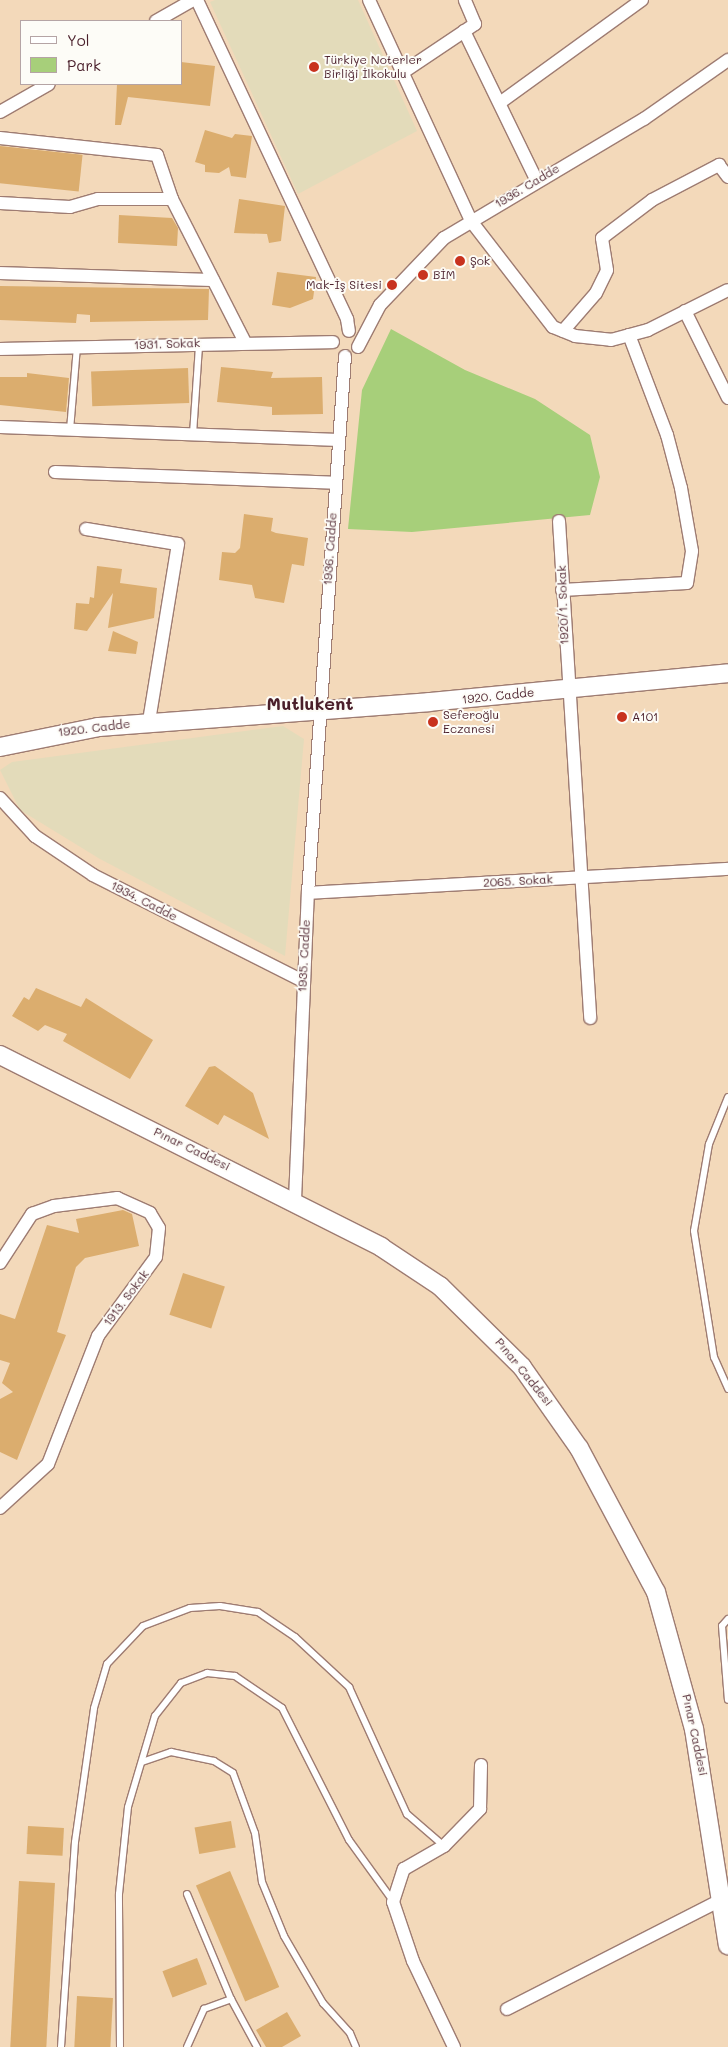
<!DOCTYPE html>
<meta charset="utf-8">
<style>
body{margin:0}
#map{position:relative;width:728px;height:2047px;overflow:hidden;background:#f3d9ba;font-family:Mali,sans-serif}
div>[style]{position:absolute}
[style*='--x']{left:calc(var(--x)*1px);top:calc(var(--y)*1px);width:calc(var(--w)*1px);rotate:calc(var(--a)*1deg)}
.built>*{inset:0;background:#e3dbba}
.green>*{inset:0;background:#a7cf7a}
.building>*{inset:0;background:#dbad6e;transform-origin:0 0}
.roads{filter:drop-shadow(1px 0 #9e7c72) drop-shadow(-1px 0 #9e7c72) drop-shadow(0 1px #9e7c72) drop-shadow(0 -1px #9e7c72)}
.lane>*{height:6px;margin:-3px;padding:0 3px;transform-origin:3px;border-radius:3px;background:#fff}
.street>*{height:12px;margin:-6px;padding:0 6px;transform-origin:6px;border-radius:6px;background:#fff}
.secondary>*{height:18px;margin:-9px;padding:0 9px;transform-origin:9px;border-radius:9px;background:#fff}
.dots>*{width:14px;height:14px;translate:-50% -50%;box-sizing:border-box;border:2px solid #fdfcf7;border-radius:50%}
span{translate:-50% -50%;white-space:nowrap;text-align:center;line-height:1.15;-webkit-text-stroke:4px #fdfcf7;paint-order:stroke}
.poi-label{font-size:12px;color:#4a1f2b}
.left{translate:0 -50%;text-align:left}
.right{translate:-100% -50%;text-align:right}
.street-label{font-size:12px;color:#4a1f2b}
.district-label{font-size:18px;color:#4a1f2b;font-weight:700}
.legend{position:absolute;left:20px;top:20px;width:162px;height:65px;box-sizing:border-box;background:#fdfcf7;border:1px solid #b5a4a5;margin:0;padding:6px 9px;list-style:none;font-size:15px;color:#4a1f2b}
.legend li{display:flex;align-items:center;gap:10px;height:25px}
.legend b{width:25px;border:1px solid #b5a4a5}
</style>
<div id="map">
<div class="built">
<div style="clip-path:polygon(215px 0,358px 0,417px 131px,298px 194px,210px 2px)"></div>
<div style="clip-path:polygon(283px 726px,304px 739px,285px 956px,100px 859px,20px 810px,0 770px,12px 762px)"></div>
</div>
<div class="green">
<div style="clip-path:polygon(391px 329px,465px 370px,535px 399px,590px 435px,600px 477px,590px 515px,412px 532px,348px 529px,362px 390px)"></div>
</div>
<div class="building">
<div style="clip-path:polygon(181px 62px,215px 66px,210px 106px,128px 97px,121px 125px,115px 125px,117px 84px,181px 84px)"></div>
<div style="clip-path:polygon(205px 130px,232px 138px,235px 134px,252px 136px,246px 178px,231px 176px,229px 167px,219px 173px,205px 172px,205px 165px,195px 162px)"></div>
<div style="left:0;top:146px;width:83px;height:37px;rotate:6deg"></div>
<div style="clip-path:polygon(239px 199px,285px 206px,281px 241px,269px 243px,267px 234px,234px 233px)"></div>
<div style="clip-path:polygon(119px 215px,172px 218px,178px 228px,177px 246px,118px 243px)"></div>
<div style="clip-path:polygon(277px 272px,316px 277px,313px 299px,290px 308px,272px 305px)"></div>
<div style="clip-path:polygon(0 286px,209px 289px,208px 320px,90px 322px,90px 315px,77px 314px,76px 323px,0 320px)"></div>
<div style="clip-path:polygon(221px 367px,273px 372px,271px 378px,322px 377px,323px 414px,272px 415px,272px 407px,217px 402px)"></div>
<div style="left:188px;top:368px;width:35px;height:97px;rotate:88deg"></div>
<div style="clip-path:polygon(27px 373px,69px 378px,66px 412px,0 405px,0 377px,27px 377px)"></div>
<div style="clip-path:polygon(244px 514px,273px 518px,271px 531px,276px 533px,308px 538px,304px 566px,292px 564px,284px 603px,255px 598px,252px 585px,219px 580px,222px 552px,235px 553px,240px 548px)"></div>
<div style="clip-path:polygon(97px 566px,122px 569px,120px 583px,157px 588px,154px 618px,108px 628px,113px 593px,87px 631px,74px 629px,76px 603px,89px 604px,90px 597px,94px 598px)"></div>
<div style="clip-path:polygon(113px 631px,138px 642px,136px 654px,108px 651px)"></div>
<div style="clip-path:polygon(36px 988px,81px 1007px,86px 998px,153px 1040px,130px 1079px,63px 1041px,67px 1034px,45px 1025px,38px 1031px,12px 1016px,24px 997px,29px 1000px)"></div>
<div style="clip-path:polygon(215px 1066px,253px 1093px,269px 1139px,224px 1115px,218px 1125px,185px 1106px,209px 1067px)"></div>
<div style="clip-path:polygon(123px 1210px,132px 1214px,139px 1246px,85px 1258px,76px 1267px,57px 1332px,66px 1335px,17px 1460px,0 1452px,0 1399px,13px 1392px,2px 1383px,10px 1363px,0 1360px,0 1314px,15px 1319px,47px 1225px,79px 1233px,76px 1219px)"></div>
<div style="left:183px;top:1273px;width:44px;height:44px;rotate:18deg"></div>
<div style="left:231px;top:1821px;width:27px;height:37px;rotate:80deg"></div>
<div style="left:28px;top:1826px;width:36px;height:28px;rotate:3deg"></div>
<div style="left:230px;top:1871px;width:126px;height:37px;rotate:67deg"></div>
<div style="left:19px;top:1881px;width:36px;height:167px;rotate:3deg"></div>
<div style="left:197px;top:1958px;width:28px;height:37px;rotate:69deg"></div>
<div style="left:77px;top:1996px;width:36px;height:51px;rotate:3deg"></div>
<div style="clip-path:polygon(287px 2012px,301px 2036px,282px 2047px,266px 2047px,256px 2030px)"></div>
</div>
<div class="roads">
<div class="lane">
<div style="--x:70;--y:430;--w:83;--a:-85.2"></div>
<div style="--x:193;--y:434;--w:89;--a:-86.1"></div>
<div style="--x:728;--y:1097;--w:51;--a:112"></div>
<div style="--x:709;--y:1144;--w:88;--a:99.8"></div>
<div style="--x:694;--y:1231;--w:128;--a:81"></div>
<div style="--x:714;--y:1357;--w:35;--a:66"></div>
<div style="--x:728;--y:1619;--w:9;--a:131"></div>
<div style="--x:722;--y:1626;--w:74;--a:85.4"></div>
<div style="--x:142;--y:1762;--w:31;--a:-19"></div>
<div style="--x:171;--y:1752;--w:44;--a:11.8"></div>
<div style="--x:214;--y:1761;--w:22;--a:32"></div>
<div style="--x:233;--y:1773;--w:64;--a:69.9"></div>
<div style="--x:255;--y:1833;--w:49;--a:81.9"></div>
<div style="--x:262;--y:1882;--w:58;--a:67.8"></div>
<div style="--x:284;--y:1936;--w:78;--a:59.8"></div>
<div style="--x:323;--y:2003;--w:40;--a:48"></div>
<div style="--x:350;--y:2033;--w:15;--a:67"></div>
<div style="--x:187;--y:1894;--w:114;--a:67.3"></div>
<div style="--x:231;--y:1999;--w:55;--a:61.6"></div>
<div style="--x:61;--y:2047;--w:205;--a:-86.1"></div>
<div style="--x:75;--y:1842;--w:135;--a:-81.9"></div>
<div style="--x:94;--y:1708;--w:46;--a:-73.5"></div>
<div style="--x:107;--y:1664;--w:52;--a:-46.5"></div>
<div style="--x:143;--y:1626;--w:50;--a:-21"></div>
<div style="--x:190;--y:1608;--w:30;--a:-4"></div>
<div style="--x:220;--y:1606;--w:38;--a:9"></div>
<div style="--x:258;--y:1612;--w:45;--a:34"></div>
<div style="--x:295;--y:1637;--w:74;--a:42.8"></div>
<div style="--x:349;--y:1687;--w:140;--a:65.5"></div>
<div style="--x:407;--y:1814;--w:49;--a:40.9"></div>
<div style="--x:120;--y:2047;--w:153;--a:-90.4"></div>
<div style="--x:119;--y:1894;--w:87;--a:-84.1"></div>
<div style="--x:128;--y:1807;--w:95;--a:-73.5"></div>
<div style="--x:155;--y:1716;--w:42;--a:-51.8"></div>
<div style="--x:181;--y:1683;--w:28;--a:-21"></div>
<div style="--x:207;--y:1673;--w:28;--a:6"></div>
<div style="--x:235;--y:1676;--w:57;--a:34.2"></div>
<div style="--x:282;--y:1708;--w:148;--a:63.1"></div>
<div style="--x:349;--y:1840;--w:75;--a:54.2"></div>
<div style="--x:187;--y:2047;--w:42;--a:-65.9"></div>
<div style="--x:204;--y:2009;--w:29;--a:-20"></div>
</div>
<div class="street">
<div style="--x:197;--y:0;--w:353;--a:64.8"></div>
<div style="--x:347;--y:319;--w:12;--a:81"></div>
<div style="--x:369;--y:0;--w:243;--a:65.2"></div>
<div style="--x:471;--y:221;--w:134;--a:52.3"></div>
<div style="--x:553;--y:327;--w:24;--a:22"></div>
<div style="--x:575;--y:336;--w:36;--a:6"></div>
<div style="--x:611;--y:340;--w:38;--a:-15"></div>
<div style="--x:648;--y:330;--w:89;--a:-26.6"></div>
<div style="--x:156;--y:21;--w:43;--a:-29.6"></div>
<div style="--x:464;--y:31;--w:165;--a:64.1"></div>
<div style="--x:402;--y:73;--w:88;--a:-33.9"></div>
<div style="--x:475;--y:24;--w:26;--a:-113"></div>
<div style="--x:501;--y:102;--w:174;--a:-35.9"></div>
<div style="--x:0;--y:112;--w:56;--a:-29.7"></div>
<div style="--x:0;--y:138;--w:158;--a:6.2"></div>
<div style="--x:157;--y:155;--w:46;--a:71.2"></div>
<div style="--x:172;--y:199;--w:161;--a:63"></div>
<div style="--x:0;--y:203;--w:70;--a:3.3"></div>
<div style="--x:70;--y:207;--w:29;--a:-16"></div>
<div style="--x:98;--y:199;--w:74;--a:0"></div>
<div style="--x:0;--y:273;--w:213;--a:1.9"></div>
<div style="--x:685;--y:311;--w:97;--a:63.7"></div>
<div style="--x:563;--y:331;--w:50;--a:-49"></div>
<div style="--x:596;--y:293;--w:25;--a:-64"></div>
<div style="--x:607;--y:270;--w:32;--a:-99"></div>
<div style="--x:602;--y:238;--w:63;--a:-37.2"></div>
<div style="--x:652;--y:200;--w:76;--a:-27.6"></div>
<div style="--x:719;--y:165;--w:15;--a:53"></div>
<div style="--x:358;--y:347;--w:47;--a:-62.4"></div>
<div style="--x:380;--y:305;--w:93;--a:-46.3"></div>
<div style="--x:444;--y:238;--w:233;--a:-30.8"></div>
<div style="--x:644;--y:119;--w:103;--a:-35.1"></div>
<div style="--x:0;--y:349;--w:333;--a:-1.2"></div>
<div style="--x:0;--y:427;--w:339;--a:2.2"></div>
<div style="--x:55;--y:472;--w:280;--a:2.2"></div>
<div style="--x:559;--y:521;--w:498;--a:86.4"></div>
<div style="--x:86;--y:529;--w:93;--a:9.3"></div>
<div style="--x:178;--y:544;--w:180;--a:99.3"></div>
<div style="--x:562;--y:590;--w:125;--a:-3.2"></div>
<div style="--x:687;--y:583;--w:32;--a:-81"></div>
<div style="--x:692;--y:551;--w:64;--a:-99.9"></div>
<div style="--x:681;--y:488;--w:55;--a:-104.8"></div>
<div style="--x:667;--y:435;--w:107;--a:-110.8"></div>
<div style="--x:0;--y:798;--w:52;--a:47.4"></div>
<div style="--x:35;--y:836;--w:70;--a:33.9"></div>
<div style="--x:93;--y:875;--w:235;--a:26.8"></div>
<div style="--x:308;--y:893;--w:421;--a:-3.3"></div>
<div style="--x:295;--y:1200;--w:307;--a:-87.6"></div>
<div style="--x:308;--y:893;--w:538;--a:-86.06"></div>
<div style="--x:0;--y:1263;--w:59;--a:-56.9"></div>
<div style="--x:32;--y:1214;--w:23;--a:-20"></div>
<div style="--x:54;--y:1206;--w:64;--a:-7.2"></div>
<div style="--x:117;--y:1198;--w:36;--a:24"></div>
<div style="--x:150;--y:1213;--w:17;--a:59"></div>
<div style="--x:159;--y:1228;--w:29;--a:96"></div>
<div style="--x:156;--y:1257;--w:98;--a:126.3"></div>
<div style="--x:98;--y:1336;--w:137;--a:111.3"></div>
<div style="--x:48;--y:1464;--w:65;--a:137.5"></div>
<div style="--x:507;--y:2009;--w:242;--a:-27"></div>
<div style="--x:454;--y:2047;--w:95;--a:-115.5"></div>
<div style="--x:413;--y:1961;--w:62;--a:-108.7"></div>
<div style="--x:393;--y:1902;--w:35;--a:-72"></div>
<div style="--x:404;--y:1869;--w:46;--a:-29.9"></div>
<div style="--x:444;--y:1846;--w:52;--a:-45.8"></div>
<div style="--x:480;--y:1809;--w:44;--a:-88.7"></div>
</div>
<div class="secondary">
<div style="--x:0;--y:747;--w:100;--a:-11.5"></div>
<div style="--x:98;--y:727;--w:332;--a:-4.3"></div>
<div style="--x:429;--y:702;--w:300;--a:-5.5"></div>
<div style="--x:0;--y:1055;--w:427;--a:26.7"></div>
<div style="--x:381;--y:1247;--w:71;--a:33.5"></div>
<div style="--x:440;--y:1286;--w:115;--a:44.6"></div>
<div style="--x:522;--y:1367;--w:99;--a:54.9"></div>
<div style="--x:579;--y:1448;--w:163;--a:61.9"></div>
<div style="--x:656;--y:1592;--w:142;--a:74.5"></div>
<div style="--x:694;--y:1729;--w:219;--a:81.1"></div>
</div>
</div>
<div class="dots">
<div style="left:314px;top:67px;background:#c8321e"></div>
<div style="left:460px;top:261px;background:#c8321e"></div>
<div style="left:423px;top:275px;background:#c8321e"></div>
<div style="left:392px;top:285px;background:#c8321e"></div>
<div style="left:622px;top:717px;background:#c8321e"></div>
<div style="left:433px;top:722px;background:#c8321e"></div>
</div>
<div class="poi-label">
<span class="left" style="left:324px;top:67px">Türkiye Noterler<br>Birliği İlkokulu</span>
<span class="left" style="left:470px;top:261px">Şok</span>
<span class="left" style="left:433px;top:275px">BİM</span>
<span class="right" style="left:382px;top:285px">Mak-İş Sitesi</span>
<span class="left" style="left:443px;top:722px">Seferoğlu<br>Eczanesi</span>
<span class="left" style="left:632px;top:717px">A101</span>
</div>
<div class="street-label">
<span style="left:527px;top:186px;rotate:-31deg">1936. Cadde</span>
<span style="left:167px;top:344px;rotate:-2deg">1931. Sokak</span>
<span style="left:330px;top:549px;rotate:-86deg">1936. Cadde</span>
<span style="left:563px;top:605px;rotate:-92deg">1920/1. Sokak</span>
<span style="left:498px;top:696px;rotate:-6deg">1920. Cadde</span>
<span style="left:94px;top:728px;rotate:-7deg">1920. Cadde</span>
<span style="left:518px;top:881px;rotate:-3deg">2065. Sokak</span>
<span style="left:144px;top:901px;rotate:27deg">1934. Cadde</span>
<span style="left:304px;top:956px;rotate:-87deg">1935. Cadde</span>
<span style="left:192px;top:1149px;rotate:26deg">Pınar Caddesi</span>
<span style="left:126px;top:1298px;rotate:-53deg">1913. Sokak</span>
<span style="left:524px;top:1372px;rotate:51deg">Pınar Caddesi</span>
<span style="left:695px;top:1735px;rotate:78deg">Pınar Caddesi</span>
</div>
<div class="district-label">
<span style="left:310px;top:703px">Mutlukent</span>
</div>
<ul class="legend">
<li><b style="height:6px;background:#fff"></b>Yol</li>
<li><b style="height:14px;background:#a7cf7a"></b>Park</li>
</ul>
</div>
